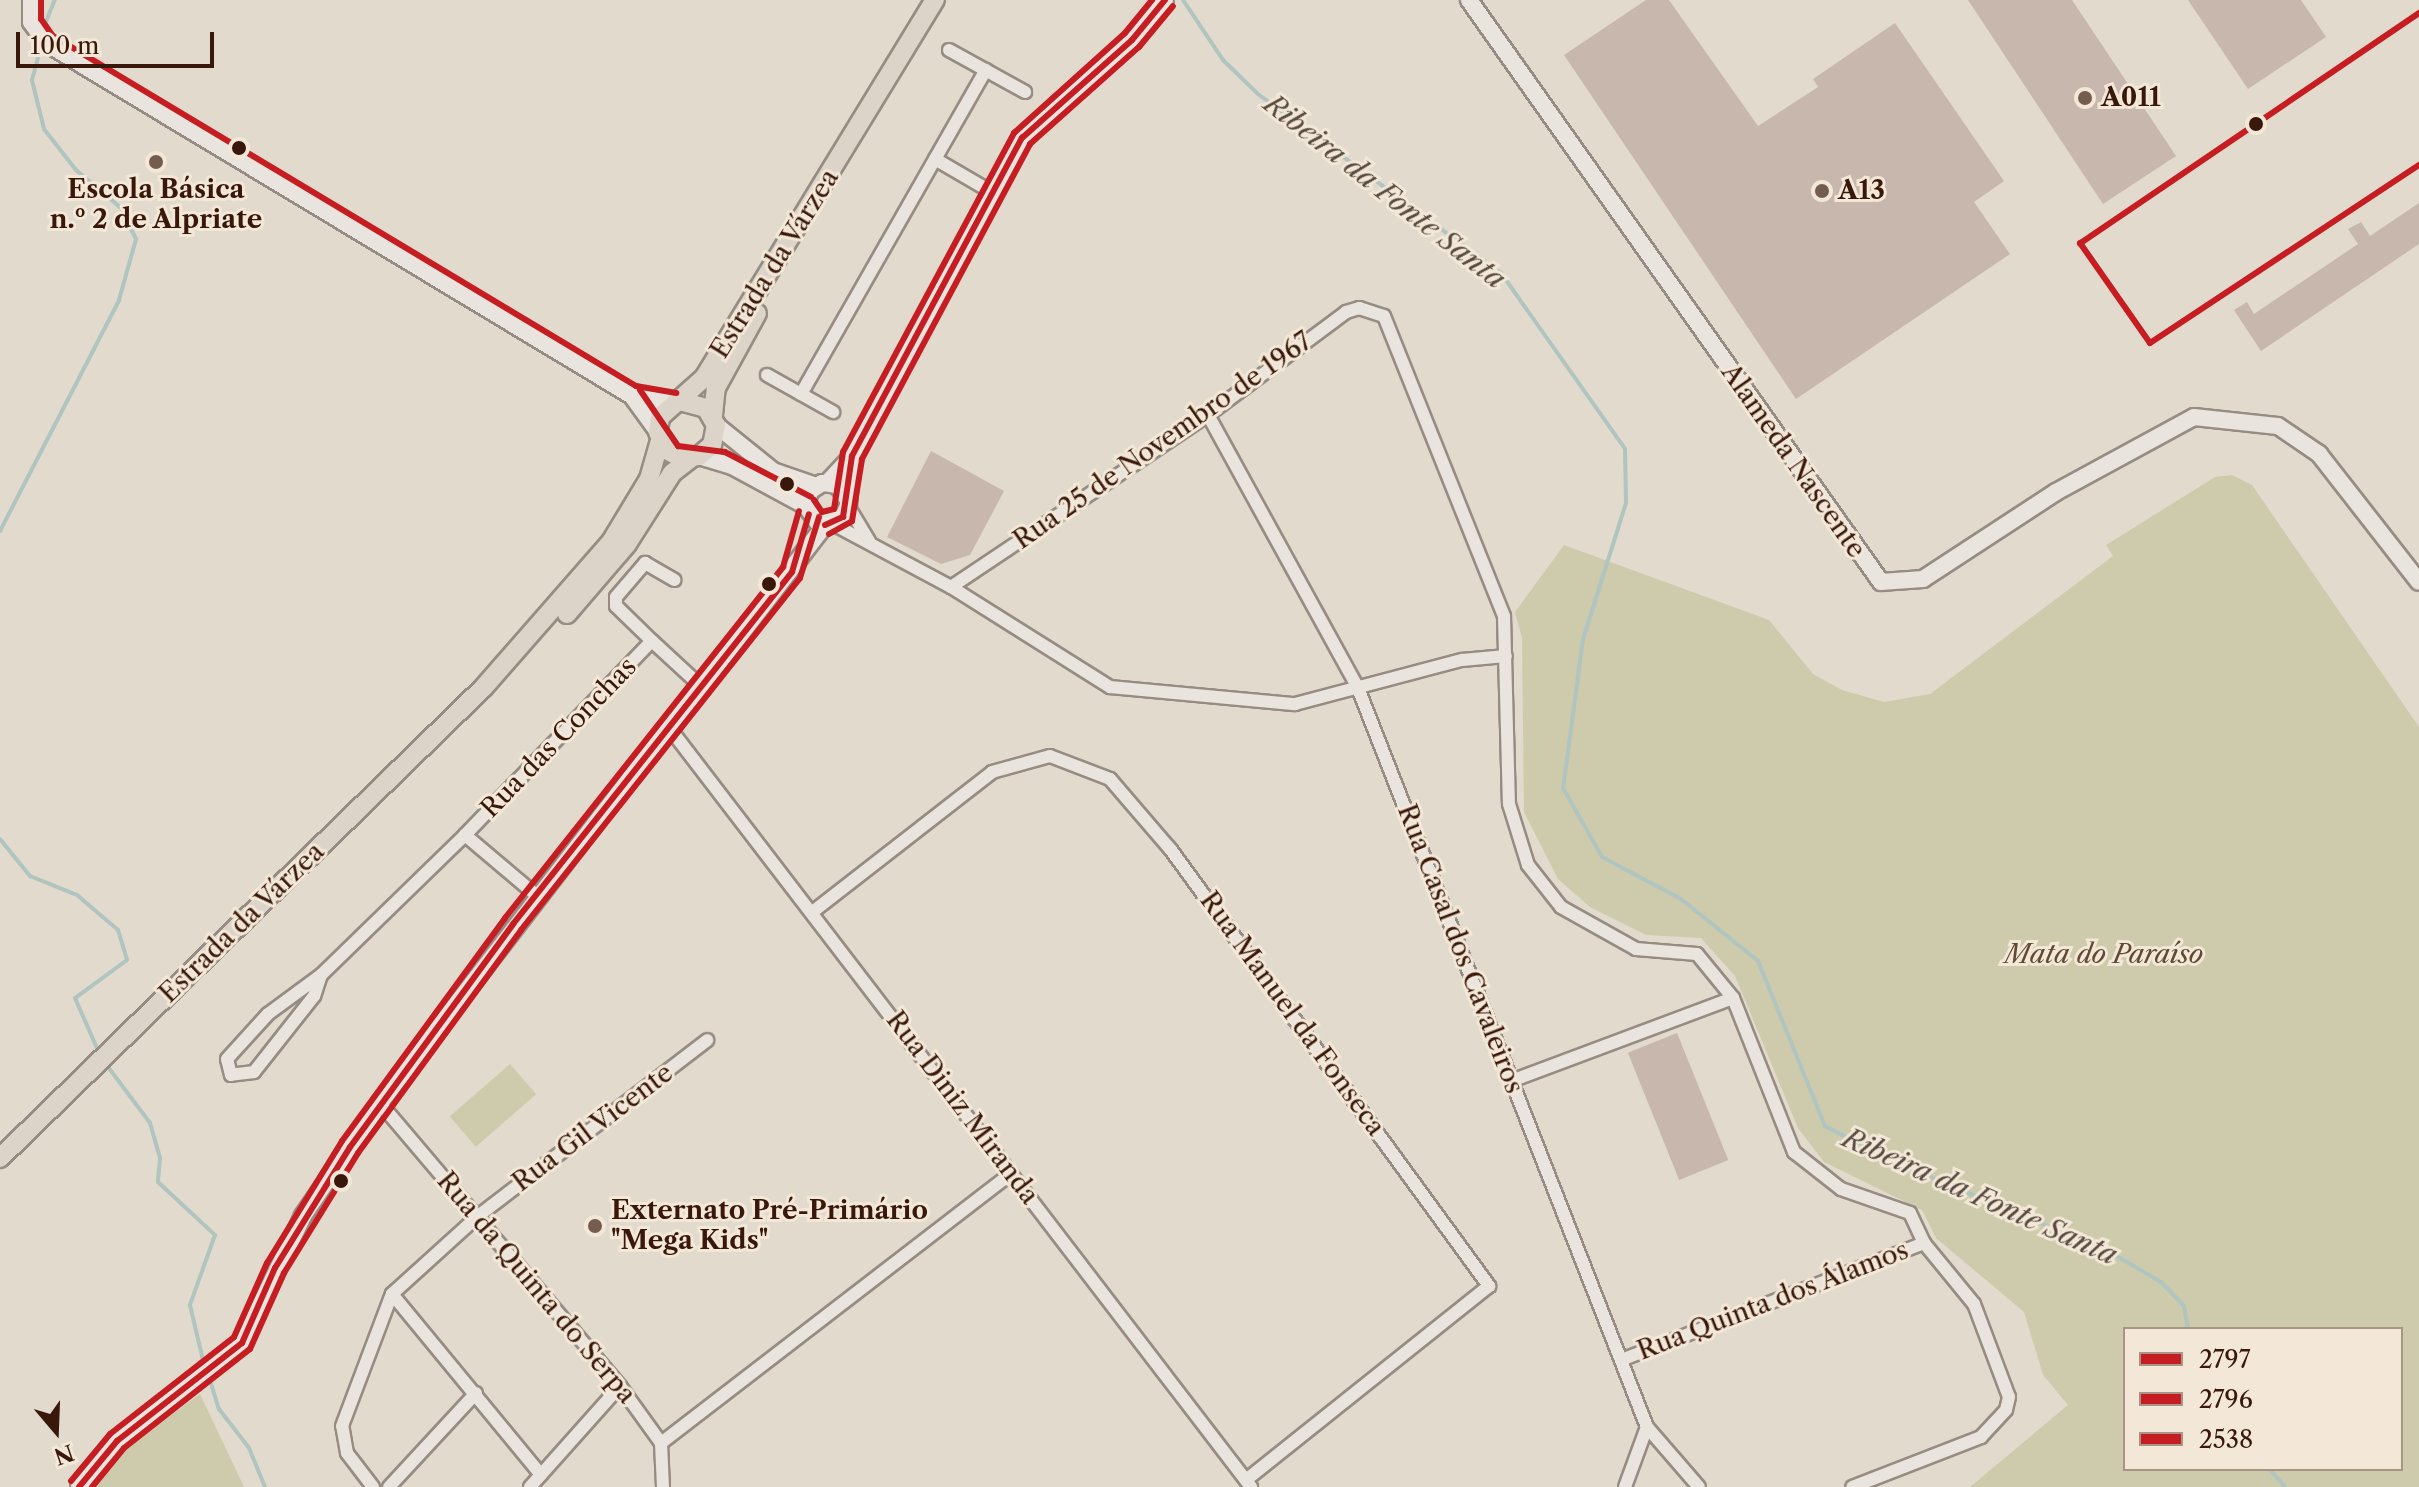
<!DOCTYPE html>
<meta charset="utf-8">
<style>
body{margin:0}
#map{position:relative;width:2419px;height:1487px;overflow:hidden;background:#e2dacc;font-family:"Libre Caslon Text",serif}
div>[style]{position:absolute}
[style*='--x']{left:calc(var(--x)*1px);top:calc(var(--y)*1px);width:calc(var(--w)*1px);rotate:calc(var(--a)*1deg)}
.green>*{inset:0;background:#cdcbab;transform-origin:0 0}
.stream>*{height:4px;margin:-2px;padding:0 2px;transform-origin:2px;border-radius:2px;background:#b0c4c0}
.building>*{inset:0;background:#c8b7ad;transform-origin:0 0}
.roads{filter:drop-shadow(2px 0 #968c83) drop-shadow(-2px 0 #968c83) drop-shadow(0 2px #968c83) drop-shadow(0 -2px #968c83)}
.street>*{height:12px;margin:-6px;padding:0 6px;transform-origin:6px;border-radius:6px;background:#e9e4dd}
.secondary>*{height:16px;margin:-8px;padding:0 8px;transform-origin:8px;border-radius:8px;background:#e9e4dd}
.primary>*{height:18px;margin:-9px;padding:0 9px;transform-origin:9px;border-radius:9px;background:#dcd4c9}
.bus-1>*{height:6px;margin:-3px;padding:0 3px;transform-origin:3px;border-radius:3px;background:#c61d23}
.bus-2>*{height:6px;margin:-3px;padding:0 3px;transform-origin:3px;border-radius:3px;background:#c61d23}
.bus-3>*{height:6px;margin:-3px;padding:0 3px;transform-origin:3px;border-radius:3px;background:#c61d23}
.bus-4>*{height:6px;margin:-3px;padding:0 3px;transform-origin:3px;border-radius:3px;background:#c61d23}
.dots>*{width:22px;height:22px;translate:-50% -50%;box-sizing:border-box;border:4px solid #f3e8d7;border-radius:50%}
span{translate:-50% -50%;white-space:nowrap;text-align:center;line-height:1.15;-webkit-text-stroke:6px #f3e8d7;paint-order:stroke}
.poi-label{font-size:26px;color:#39180b;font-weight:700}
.left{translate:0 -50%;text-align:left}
.street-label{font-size:26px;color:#39180b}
.park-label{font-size:26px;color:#604a33;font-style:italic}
.water-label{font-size:28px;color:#564940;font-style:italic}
.legend{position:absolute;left:2123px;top:1327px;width:280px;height:144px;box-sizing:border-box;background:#f3e8d7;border:2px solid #a99585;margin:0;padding:10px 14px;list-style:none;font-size:24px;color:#39180b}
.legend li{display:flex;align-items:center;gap:16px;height:40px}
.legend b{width:40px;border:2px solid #a99585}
.north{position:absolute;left:16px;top:1391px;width:80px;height:80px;-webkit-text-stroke:6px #f3e8d7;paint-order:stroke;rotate:161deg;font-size:22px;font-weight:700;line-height:32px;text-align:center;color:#39180b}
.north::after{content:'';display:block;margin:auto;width:28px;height:36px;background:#39180b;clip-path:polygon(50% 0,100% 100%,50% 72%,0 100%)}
.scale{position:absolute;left:16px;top:32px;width:198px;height:36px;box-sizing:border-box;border:4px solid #39180b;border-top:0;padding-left:10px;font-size:24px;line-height:28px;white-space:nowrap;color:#39180b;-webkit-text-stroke:6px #f3e8d7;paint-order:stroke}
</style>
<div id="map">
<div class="green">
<div style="clip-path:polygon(evenodd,2232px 475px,2252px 485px,2419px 727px,2419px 1487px,1970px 1487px,2068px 1405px,2043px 1375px,2024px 1312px,1936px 1238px,1922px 1210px,1824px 1162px,1798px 1128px,1735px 976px,1701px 938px,1646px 935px,1590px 907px,1558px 879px,1524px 812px,1522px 638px,1515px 612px,1564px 545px,1769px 620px,1813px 674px,1842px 690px,1884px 702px,1930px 694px,2113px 556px,2106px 545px,2215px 477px,2232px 475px,2401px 1329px,2401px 1469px,2125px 1469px,2125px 1329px,2401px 1329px)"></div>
<div style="left:510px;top:1064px;width:40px;height:80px;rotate:49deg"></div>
<div style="clip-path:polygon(200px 1394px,244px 1487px,92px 1487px,127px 1447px)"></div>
</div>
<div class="stream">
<div style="--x:1183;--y:0;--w:72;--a:56.3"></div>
<div style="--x:1223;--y:60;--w:49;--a:44.2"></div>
<div style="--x:1258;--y:94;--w:302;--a:36.4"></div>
<div style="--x:1501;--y:273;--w:215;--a:54.8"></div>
<div style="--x:1625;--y:449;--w:54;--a:88.9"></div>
<div style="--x:1626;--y:503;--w:143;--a:107.5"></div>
<div style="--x:1583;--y:639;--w:150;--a:97.6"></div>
<div style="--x:1563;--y:788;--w:79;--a:60.5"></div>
<div style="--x:1602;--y:857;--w:89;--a:28"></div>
<div style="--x:1681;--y:899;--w:99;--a:38.8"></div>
<div style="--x:1758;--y:961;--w:178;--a:67.9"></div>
<div style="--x:1825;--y:1126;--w:78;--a:27.6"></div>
<div style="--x:1894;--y:1162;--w:232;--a:22.6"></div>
<div style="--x:2108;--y:1251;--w:61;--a:30.3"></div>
<div style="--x:2161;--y:1282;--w:33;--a:46"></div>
<div style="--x:2184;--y:1306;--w:23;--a:80"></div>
<div style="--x:43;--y:29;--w:31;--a:-68"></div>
<div style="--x:0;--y:531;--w:260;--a:-62.7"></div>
<div style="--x:119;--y:300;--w:63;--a:-74.4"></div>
<div style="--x:136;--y:239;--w:34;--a:-116"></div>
<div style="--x:121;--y:208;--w:59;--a:-139.8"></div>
<div style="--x:76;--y:170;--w:52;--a:-128"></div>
<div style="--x:44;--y:129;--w:50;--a:-103.8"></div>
<div style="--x:32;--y:80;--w:35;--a:-75"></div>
<div style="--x:0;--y:839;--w:48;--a:51"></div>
<div style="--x:30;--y:876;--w:51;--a:22"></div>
<div style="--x:77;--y:895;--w:54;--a:40.5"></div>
<div style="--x:118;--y:930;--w:31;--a:73"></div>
<div style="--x:127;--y:960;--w:64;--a:143.8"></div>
<div style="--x:75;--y:998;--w:62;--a:66.3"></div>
<div style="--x:105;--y:1063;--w:75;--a:53.1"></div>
<div style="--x:150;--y:1123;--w:36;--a:74"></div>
<div style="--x:160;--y:1158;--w:24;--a:95"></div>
<div style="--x:158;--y:1182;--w:78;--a:42.9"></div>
<div style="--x:215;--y:1235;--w:74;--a:109.7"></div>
<div style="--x:190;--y:1305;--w:66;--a:76.8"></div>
<div style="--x:209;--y:1377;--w:34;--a:73"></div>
<div style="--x:219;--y:1409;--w:49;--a:52.4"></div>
<div style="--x:249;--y:1448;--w:42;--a:67.7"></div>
<div style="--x:2269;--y:1469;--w:24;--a:48"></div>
</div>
<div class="building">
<div style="clip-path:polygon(1646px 0,1669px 0,1758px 126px,1818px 87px,1813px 79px,1895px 23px,2004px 181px,1974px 202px,2010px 254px,1796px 399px,1564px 55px)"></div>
<div style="clip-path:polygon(1968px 0,2072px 0,2176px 156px,2103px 204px)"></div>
<div style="clip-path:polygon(2188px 0,2301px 0,2326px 37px,2248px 89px)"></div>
<div style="clip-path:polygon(2419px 203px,2419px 244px,2261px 351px,2234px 310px,2247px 302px,2254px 314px,2358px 244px,2348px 229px,2361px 222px,2370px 236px)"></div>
<div style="clip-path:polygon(931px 451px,1004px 491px,970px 555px,941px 564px,887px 537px)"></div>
<div style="left:1677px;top:1033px;width:137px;height:53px;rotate:68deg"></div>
</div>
<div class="roads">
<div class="street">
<div style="--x:949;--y:50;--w:87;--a:28.9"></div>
<div style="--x:935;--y:159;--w:64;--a:30.2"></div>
<div style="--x:767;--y:375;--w:76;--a:29.3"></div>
<div style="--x:801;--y:394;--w:373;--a:-60.3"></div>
<div style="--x:1208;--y:415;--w:311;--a:61.2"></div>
<div style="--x:1358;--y:688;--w:793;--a:68.64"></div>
<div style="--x:1647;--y:1427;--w:79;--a:49.1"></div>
<div style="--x:848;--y:506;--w:41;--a:59"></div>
<div style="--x:833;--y:524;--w:134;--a:28.1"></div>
<div style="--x:951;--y:587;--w:188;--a:32.2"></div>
<div style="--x:1110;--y:687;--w:186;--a:5.3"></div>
<div style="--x:1295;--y:704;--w:173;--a:-14.8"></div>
<div style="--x:1462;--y:660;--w:44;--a:-5.2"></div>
<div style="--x:951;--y:587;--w:309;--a:-33.8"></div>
<div style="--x:1208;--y:415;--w:172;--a:-36.7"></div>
<div style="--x:1346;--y:312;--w:14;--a:-17"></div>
<div style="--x:1359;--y:308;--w:26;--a:18"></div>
<div style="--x:1384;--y:316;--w:323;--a:68.2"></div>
<div style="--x:1504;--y:616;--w:188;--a:88.5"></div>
<div style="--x:1509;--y:804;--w:64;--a:72.7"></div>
<div style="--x:1528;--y:865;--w:53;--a:51.8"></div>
<div style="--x:1561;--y:907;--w:86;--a:29.2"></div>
<div style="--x:1636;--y:949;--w:61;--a:4.7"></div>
<div style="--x:1697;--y:954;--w:57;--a:50.7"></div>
<div style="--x:1733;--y:998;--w:166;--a:68.4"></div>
<div style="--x:1794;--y:1152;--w:60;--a:38.2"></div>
<div style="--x:1841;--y:1189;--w:73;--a:19.2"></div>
<div style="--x:1910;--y:1213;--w:33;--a:65"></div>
<div style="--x:1924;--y:1243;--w:79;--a:50.7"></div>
<div style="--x:1974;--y:1304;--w:99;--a:69.4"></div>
<div style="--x:2009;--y:1397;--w:13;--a:103"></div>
<div style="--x:2006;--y:1410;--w:37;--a:133"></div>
<div style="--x:1981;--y:1437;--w:138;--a:158.8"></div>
<div style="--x:652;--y:641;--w:50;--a:-135.8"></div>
<div style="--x:616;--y:606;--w:9;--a:-90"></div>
<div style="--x:616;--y:597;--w:45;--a:-49.5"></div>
<div style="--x:645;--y:563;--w:34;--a:30"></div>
<div style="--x:671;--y:730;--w:954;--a:52.54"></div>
<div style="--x:465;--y:835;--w:93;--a:40.2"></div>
<div style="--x:815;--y:910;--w:224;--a:-37.9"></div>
<div style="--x:992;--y:772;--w:60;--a:-15.4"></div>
<div style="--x:1050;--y:756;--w:64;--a:21"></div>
<div style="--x:1110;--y:779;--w:94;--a:49.3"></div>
<div style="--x:1171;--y:850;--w:540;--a:53.89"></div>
<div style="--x:1489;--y:1286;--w:311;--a:141.4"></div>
<div style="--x:321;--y:975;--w:22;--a:108"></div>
<div style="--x:314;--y:996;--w:97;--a:128.3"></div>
<div style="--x:254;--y:1072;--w:23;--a:173"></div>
<div style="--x:231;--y:1075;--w:16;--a:-104"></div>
<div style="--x:227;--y:1059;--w:61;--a:-47.7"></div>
<div style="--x:268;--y:1014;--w:66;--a:-36.3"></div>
<div style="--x:321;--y:975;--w:201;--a:-44.2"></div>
<div style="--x:465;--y:835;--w:269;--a:-46.1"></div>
<div style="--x:652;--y:641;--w:71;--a:42.7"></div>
<div style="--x:1511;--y:1081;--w:237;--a:-20.5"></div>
<div style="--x:380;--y:1103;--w:371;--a:49.7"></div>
<div style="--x:620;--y:1386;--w:70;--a:54.3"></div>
<div style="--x:661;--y:1443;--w:44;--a:87.4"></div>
<div style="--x:392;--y:1294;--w:234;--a:50.5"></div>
<div style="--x:1621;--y:1360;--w:325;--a:-21.1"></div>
<div style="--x:661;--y:1443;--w:442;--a:-37.6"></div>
<div style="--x:373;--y:1487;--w:43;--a:-127.4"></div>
<div style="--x:347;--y:1453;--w:27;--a:-100"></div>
<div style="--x:342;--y:1426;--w:141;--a:-69.3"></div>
<div style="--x:392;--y:1294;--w:116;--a:-42.2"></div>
<div style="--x:478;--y:1216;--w:289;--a:-37.5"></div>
<div style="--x:389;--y:1487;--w:128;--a:-47.2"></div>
<div style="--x:530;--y:1487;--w:135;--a:-48.3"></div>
<div style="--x:1625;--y:1487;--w:64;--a:-69.9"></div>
</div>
<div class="secondary">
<div style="--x:31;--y:0;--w:22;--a:90"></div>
<div style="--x:31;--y:22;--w:26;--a:54"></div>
<div style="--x:46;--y:43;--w:684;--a:31.06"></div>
<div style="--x:632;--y:396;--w:43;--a:9.5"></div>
<div style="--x:1469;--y:0;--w:713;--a:54.71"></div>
<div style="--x:1881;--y:582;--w:42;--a:-4.1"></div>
<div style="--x:1923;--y:579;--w:159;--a:-33.2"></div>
<div style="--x:2056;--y:492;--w:157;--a:-28.5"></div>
<div style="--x:2194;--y:417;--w:84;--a:6.1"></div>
<div style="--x:2278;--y:426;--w:50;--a:34.3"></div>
<div style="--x:2319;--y:454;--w:162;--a:52"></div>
<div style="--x:632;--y:396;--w:44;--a:54.2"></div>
<div style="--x:716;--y:425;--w:73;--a:38.9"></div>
<div style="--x:773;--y:471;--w:46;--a:19.2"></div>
<div style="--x:699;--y:456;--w:34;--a:17"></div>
<div style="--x:732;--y:466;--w:84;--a:28.4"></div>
<div style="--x:828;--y:482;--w:35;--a:-47"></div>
<div style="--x:852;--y:456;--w:361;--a:-61.9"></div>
<div style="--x:1022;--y:138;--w:147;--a:-41.7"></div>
<div style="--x:1132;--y:40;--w:52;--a:-50.5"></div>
<div style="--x:848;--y:500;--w:19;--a:-126"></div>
<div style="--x:837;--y:485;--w:15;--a:-172"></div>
<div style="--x:822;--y:483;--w:14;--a:146"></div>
<div style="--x:810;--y:491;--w:16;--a:105"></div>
<div style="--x:806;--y:506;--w:21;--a:55"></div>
<div style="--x:818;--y:523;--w:26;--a:-13"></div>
<div style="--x:843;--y:517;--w:12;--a:-66"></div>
<div style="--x:848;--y:506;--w:50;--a:-85.4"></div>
<div style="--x:79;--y:1487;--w:60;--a:-50.4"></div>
<div style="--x:117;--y:1441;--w:159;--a:-38.1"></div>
<div style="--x:242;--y:1343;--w:141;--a:-64.3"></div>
<div style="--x:303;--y:1216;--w:137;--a:-55.7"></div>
<div style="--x:380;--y:1103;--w:729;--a:-52.41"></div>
</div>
<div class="primary">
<div style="--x:680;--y:401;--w:27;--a:15"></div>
<div style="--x:706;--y:408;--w:20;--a:60"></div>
<div style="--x:716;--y:425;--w:20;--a:101"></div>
<div style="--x:712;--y:445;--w:17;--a:140"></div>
<div style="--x:699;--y:456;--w:18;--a:174"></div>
<div style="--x:681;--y:458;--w:18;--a:-151"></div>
<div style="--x:665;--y:449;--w:18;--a:-112"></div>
<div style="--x:658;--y:432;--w:15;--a:-82"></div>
<div style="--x:660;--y:417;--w:59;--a:-41.6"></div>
<div style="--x:704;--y:378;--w:443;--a:-58.6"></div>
<div style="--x:713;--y:415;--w:27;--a:-84"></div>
<div style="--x:716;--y:388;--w:85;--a:-61.3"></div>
<div style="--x:567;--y:614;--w:92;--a:-49.4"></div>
<div style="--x:627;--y:544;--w:84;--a:-57.6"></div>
<div style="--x:672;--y:473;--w:23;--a:-38"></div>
<div style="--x:0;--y:1158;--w:675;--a:-44.22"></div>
<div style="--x:484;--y:687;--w:193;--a:-48.8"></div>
<div style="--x:611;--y:542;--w:74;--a:-58.9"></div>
<div style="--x:649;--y:479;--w:40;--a:-74"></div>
</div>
</div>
<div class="bus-1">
<div style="--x:825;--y:525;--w:20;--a:-24"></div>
<div style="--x:843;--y:517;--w:62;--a:-81.6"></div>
<div style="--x:852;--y:456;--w:361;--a:-61.9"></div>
<div style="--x:1022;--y:138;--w:147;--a:-41.7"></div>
<div style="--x:1132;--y:40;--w:52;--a:-50.5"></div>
<div style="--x:79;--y:1487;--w:60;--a:-50.4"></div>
<div style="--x:117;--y:1441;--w:159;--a:-38.1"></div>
<div style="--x:242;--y:1343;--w:82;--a:-66.3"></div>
<div style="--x:275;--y:1268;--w:142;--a:-58.2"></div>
<div style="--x:350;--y:1147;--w:276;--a:-53.8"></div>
<div style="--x:513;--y:924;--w:449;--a:-51.6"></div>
<div style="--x:792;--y:572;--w:60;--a:-73.7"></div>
</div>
<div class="bus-2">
<div style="--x:829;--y:534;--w:26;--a:-29"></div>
<div style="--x:852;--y:521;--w:63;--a:-80.8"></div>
<div style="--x:862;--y:459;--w:357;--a:-61.9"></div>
<div style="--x:1030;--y:144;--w:146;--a:-41.7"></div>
<div style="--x:1139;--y:47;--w:53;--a:-50.3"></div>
<div style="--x:92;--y:1487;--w:50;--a:-50.6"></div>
<div style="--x:124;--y:1448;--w:160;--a:-38.2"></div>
<div style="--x:250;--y:1349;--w:83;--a:-65.9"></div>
<div style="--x:284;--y:1273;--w:141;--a:-58.3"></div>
<div style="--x:358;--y:1153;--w:276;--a:-53.8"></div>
<div style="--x:521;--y:930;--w:449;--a:-51.6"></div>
<div style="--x:800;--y:578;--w:64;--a:-72.7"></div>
</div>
<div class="bus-3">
<div style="--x:41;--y:0;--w:19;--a:90"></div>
<div style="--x:41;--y:19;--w:21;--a:55"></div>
<div style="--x:53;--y:36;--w:680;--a:30.98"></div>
<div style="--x:636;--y:386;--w:41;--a:9.9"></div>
<div style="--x:640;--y:390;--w:68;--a:55.8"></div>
<div style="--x:678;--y:446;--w:47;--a:7.3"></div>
<div style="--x:725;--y:452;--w:97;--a:27.6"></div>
<div style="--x:814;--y:500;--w:14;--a:56"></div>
<div style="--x:822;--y:512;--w:12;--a:-14"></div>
<div style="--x:834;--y:509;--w:58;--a:-81"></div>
<div style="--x:843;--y:452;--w:362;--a:-61.8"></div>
<div style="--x:1014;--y:133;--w:149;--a:-42"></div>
<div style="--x:1125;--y:33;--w:43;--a:-50.7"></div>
<div style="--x:71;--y:1481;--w:61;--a:-50.3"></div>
<div style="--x:110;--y:1434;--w:157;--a:-38"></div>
<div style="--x:234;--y:1337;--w:81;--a:-66"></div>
<div style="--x:267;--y:1263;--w:143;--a:-58.4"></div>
<div style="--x:342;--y:1141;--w:276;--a:-53.8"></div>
<div style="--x:505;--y:918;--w:448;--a:-51.6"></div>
<div style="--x:783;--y:567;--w:58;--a:-74.1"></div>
</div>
<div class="bus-4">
<div style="--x:2419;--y:13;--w:410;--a:145.8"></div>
<div style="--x:2080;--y:243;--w:122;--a:55"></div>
<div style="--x:2150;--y:343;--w:323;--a:-33.5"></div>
</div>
<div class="dots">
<div style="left:2085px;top:98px;background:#745c4f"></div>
<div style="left:2256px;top:124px;background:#39180b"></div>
<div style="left:239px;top:148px;background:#39180b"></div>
<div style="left:156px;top:162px;background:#745c4f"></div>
<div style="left:1822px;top:191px;background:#745c4f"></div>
<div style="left:787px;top:484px;background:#39180b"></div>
<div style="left:769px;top:584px;background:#39180b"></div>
<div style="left:341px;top:1181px;background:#39180b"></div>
<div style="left:595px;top:1226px;background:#745c4f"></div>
</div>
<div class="poi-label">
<span class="left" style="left:2101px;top:98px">A011</span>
<span style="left:156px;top:205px">Escola Básica<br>n.º 2 de Alpriate</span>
<span class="left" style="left:1838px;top:191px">A13</span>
<span class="left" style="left:611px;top:1226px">Externato Pré-Primário<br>"Mega Kids"</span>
</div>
<div class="street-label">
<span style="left:775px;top:264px;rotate:-58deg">Estrada da Várzea</span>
<span style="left:1163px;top:441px;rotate:-35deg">Rua 25 de Novembro de 1967</span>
<span style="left:1793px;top:461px;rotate:55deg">Alameda Nascente</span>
<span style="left:559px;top:738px;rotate:-46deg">Rua das Conchas</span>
<span style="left:242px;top:923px;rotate:-44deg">Estrada da Várzea</span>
<span style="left:1460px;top:949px;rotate:69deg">Rua Casal dos Cavaleiros</span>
<span style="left:1292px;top:1014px;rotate:54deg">Rua Manuel da Fonseca</span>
<span style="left:962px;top:1108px;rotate:53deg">Rua Diniz Miranda</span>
<span style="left:593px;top:1128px;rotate:-37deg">Rua Gil Vicente</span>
<span style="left:536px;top:1288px;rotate:50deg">Rua da Quinta do Serpa</span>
<span style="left:1773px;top:1301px;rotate:-21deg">Rua Quinta dos Álamos</span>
</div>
<div class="park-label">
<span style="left:2104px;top:955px">Mata do Paraíso</span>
</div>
<div class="water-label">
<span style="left:1385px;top:191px;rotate:38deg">Ribeira da Fonte Santa</span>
<span style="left:1980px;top:1196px;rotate:24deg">Ribeira da Fonte Santa</span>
</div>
<ul class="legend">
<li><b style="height:10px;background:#c61d23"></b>2797</li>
<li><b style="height:10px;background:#c61d23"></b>2796</li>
<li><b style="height:10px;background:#c61d23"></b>2538</li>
</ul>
<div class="north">N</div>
<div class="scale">100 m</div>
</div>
